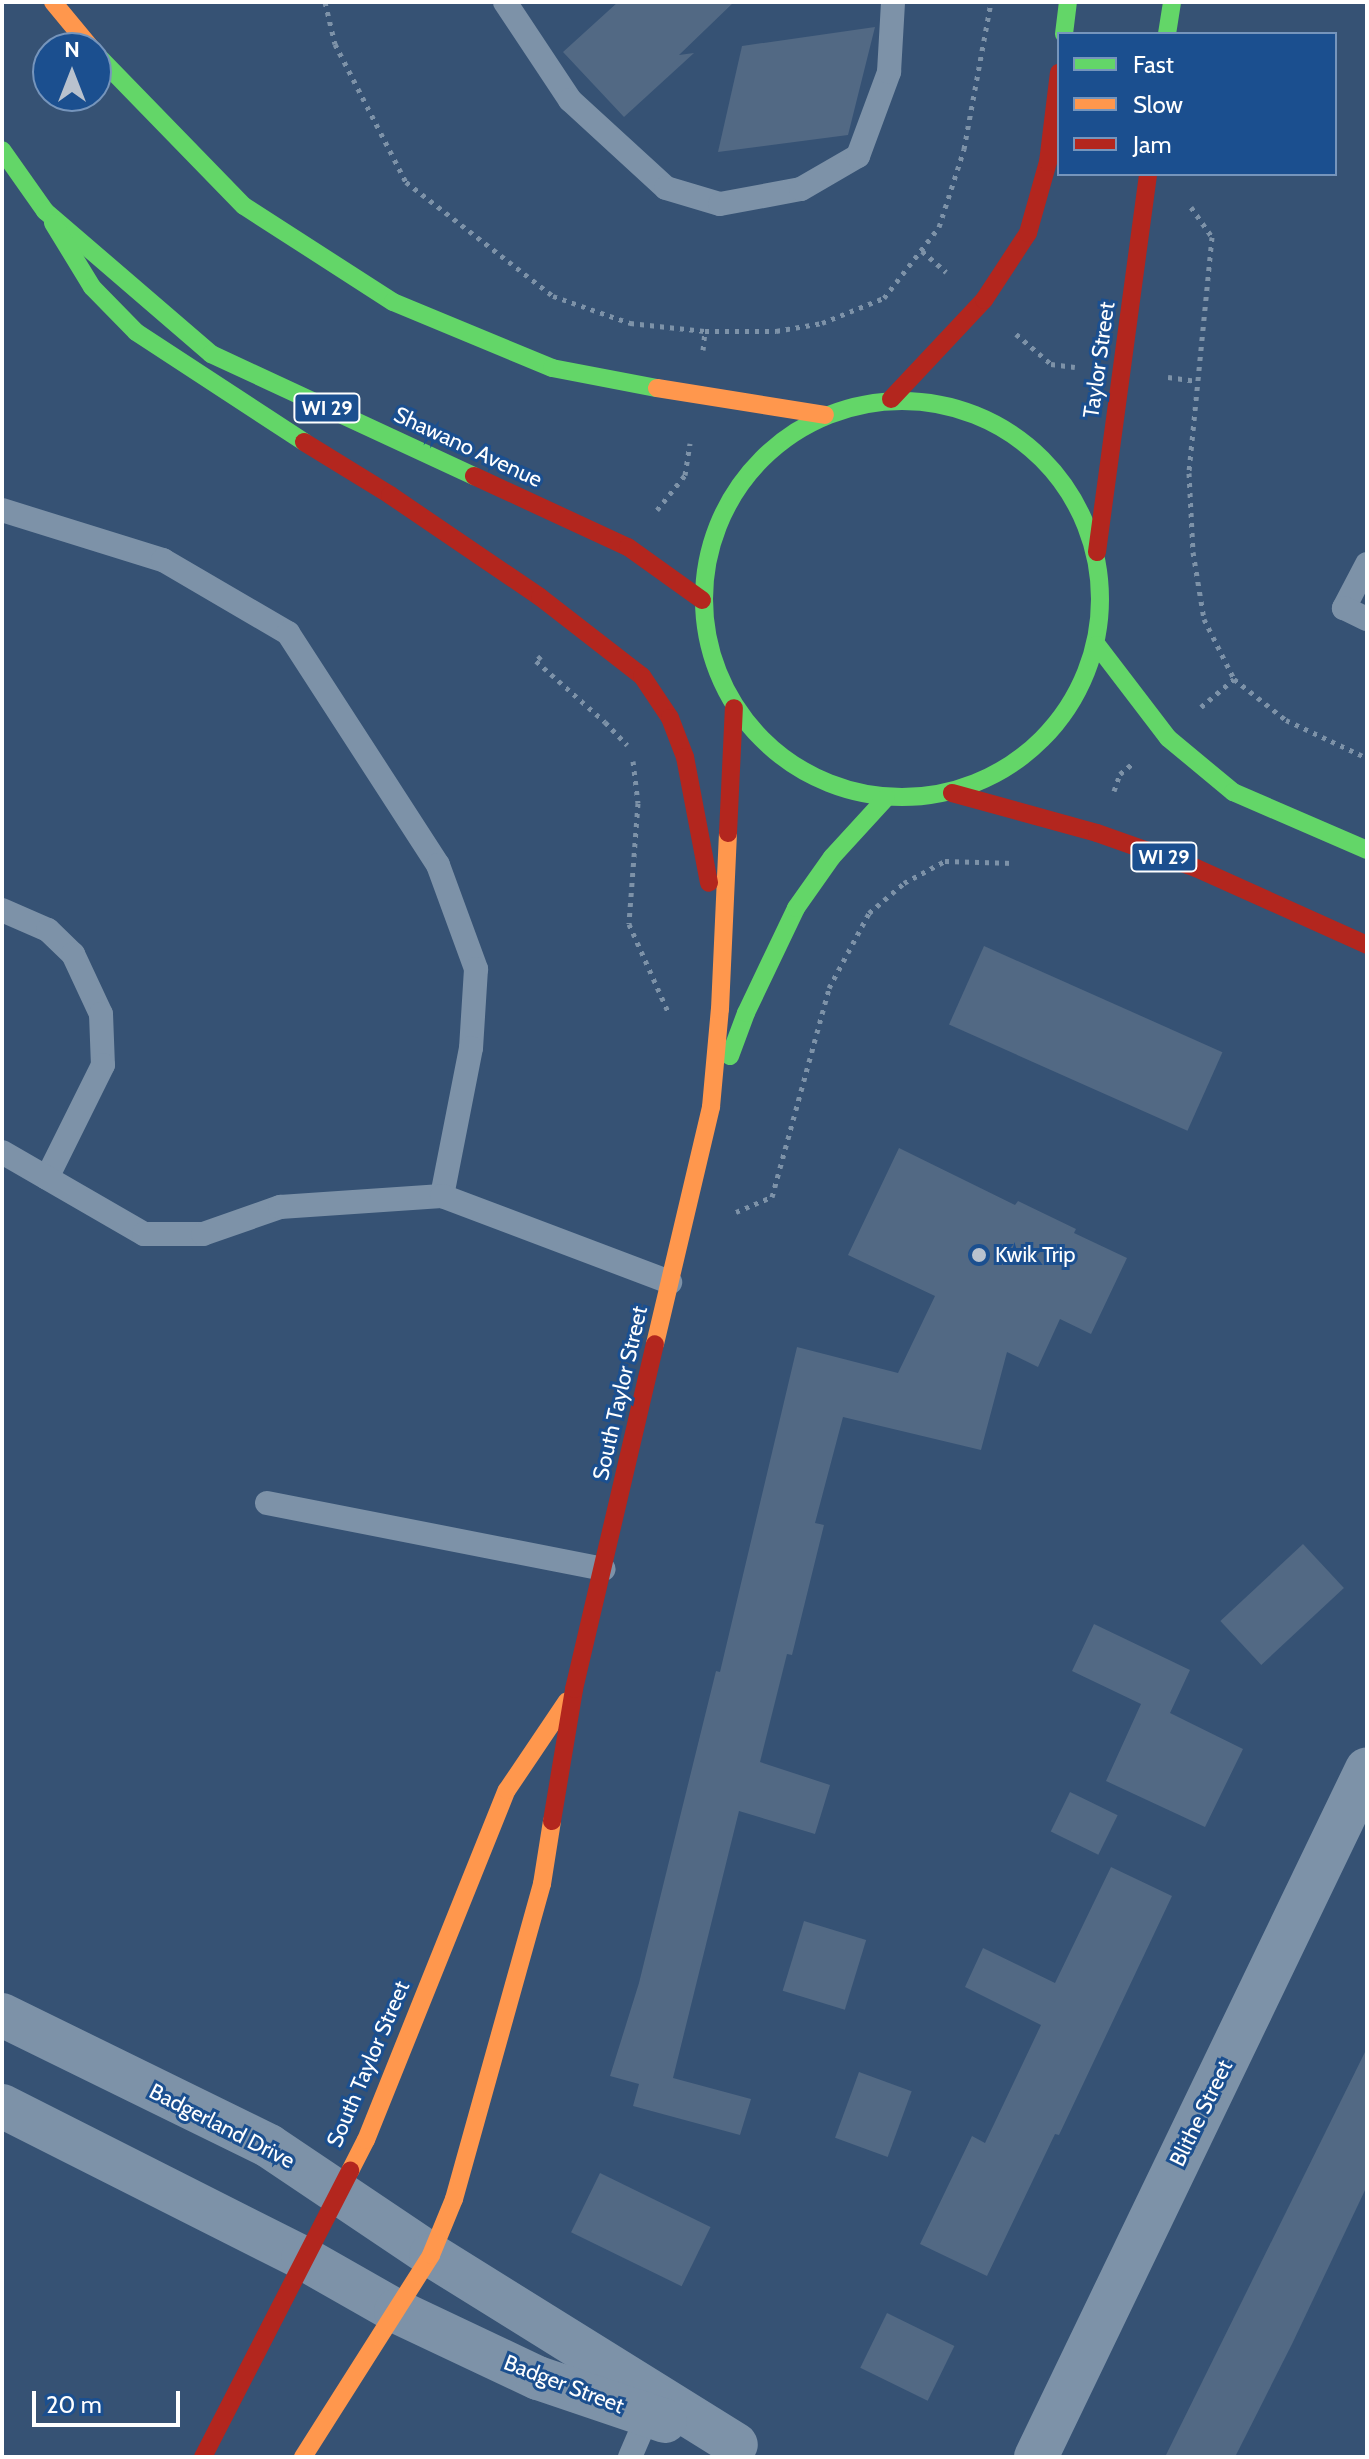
<!DOCTYPE html>
<style>
body{margin:0}
#map{position:relative;width:1369px;height:2459px;overflow:hidden;background:#365274;font-family:Cabin,sans-serif}
div>[style]{position:absolute}
[style*='--x']{left:calc(var(--x)*1px);top:calc(var(--y)*1px);width:calc(var(--w)*1px);rotate:calc(var(--a)*1deg)}
.building>*{inset:0;background:#526984;transform-origin:0 0}
.path>*{height:5px;margin-top:-2.5px;transform-origin:0;background:repeating-linear-gradient(90deg,#7d92a8 0 4px,transparent 0 10px)}
.lane>*{height:24px;margin:-12px;padding:0 12px;transform-origin:12px;border-radius:12px;background:#7d92a8}
.street>*{height:44px;margin:-22px;padding:0 22px;transform-origin:22px;border-radius:22px;background:#7d92a8}
.fast>*{height:18px;margin:-9px;padding:0 9px;transform-origin:9px;border-radius:9px;background:#63d668}
.fast>.ring{margin:-9px;padding:0;box-sizing:content-box;background:none;border:18px solid #63d668;border-radius:50%}
.slow>*{height:18px;margin:-9px;padding:0 9px;transform-origin:9px;border-radius:9px;background:#ff974d}
.jam>*{height:18px;margin:-9px;padding:0 9px;transform-origin:9px;border-radius:9px;background:#b3261e}
.dots>*{width:22px;height:22px;translate:-50% -50%;box-sizing:border-box;border:4px solid #1b4f8f;border-radius:50%}
span{translate:-50% -50%;white-space:nowrap;text-align:center;line-height:1.15;-webkit-text-stroke:6px #1b4f8f;paint-order:stroke}
.shield-label span{padding:2px 6px;background:#1b4f8f;border:2px solid;border-radius:6px;-webkit-text-stroke-width:0}
.shield-label{font-size:20px;color:#fff;font-weight:700}
.street-label{font-size:22px;color:#fff}
.poi-label{font-size:22px;color:#fff}
.left{translate:0 -50%;text-align:left}
.frame{position:absolute;inset:0;border:4px solid #fff;pointer-events:none}
.legend{position:absolute;left:1057px;top:32px;width:280px;height:144px;box-sizing:border-box;background:#1b4f8f;border:2px solid #7695bc;margin:0;padding:10px 14px;list-style:none;font-size:24px;color:#fff}
.legend li{display:flex;align-items:center;gap:16px;height:40px}
.legend b{width:40px;border:2px solid #7695bc}
.north{position:absolute;left:32px;top:32px;width:80px;height:80px;box-sizing:border-box;background:#1b4f8f;border:2px solid #7695bc;border-radius:50%;rotate:0deg;font-size:22px;font-weight:700;line-height:32px;text-align:center;color:#fff}
.north::after{content:'';display:block;margin:auto;width:28px;height:36px;background:#b9c2ce;clip-path:polygon(50% 0,100% 100%,50% 72%,0 100%)}
.scale{position:absolute;left:32px;top:2391px;width:148px;height:36px;box-sizing:border-box;border:4px solid #fff;border-top:0;padding-left:10px;font-size:24px;line-height:28px;white-space:nowrap;color:#fff;-webkit-text-stroke:6px #1b4f8f;paint-order:stroke}
</style>
<div id="map">
<div class="building">
<div style="clip-path:polygon(618px 2px,734px 2px,679px 55px,694px 53px,624px 117px,563px 52px)"></div>
<div style="clip-path:polygon(875px 27px,848px 135px,718px 152px,742px 46px)"></div>
<div style="left:984px;top:946px;width:261px;height:86px;rotate:24deg"></div>
<div style="clip-path:polygon(899px 1148px,1015px 1205px,1018px 1201px,1076px 1229px,1074px 1233px,1127px 1258px,1091px 1334px,1060px 1319px,1038px 1367px,1007px 1352px,981px 1450px,843px 1417px,815px 1523px,824px 1525px,792px 1655px,787px 1654px,760px 1762px,830px 1785px,815px 1834px,739px 1811px,673px 2078px,751px 2099px,740px 2135px,633px 2106px,639px 2084px,610px 2076px,639px 1983px,716px 1671px,720px 1672px,797px 1347px,898px 1373px,935px 1296px,848px 1255px)"></div>
<div style="left:1303px;top:1544px;width:60px;height:113px;rotate:47deg"></div>
<div style="clip-path:polygon(1094px 1624px,1190px 1670px,1170px 1713px,1243px 1749px,1205px 1827px,1106px 1781px,1141px 1704px,1072px 1671px)"></div>
<div style="left:1070px;top:1792px;width:53px;height:44px;rotate:26deg"></div>
<div style="clip-path:polygon(1111px 1867px,1172px 1896px,1059px 2135px,1055px 2134px,987px 2276px,920px 2244px,972px 2136px,985px 2143px,1041px 2025px,965px 1987px,983px 1948px,1055px 1983px)"></div>
<div style="left:804px;top:1921px;width:65px;height:73px;rotate:17deg"></div>
<div style="clip-path:polygon(1367px 2048px,1367px 2186px,1292px 2344px,1235px 2457px,1165px 2457px)"></div>
<div style="left:859px;top:2072px;width:56px;height:70px;rotate:20deg"></div>
<div style="left:600px;top:2173px;width:123px;height:66px;rotate:26deg"></div>
<div style="left:887px;top:2313px;width:75px;height:61px;rotate:26deg"></div>
</div>
<div class="path">
<div style="--x:325;--y:2;--w:43;--a:76.6"></div>
<div style="--x:335;--y:44;--w:155;--a:62.8"></div>
<div style="--x:406;--y:182;--w:186;--a:37.8"></div>
<div style="--x:553;--y:296;--w:82;--a:19.3"></div>
<div style="--x:630;--y:323;--w:75;--a:6.1"></div>
<div style="--x:705;--y:331;--w:71;--a:0"></div>
<div style="--x:776;--y:331;--w:47;--a:-9.9"></div>
<div style="--x:822;--y:323;--w:67;--a:-22"></div>
<div style="--x:884;--y:298;--w:90;--a:-52.2"></div>
<div style="--x:939;--y:227;--w:82;--a:-72.2"></div>
<div style="--x:964;--y:149;--w:149;--a:-79.6"></div>
<div style="--x:1191;--y:207;--w:37;--a:55"></div>
<div style="--x:1212;--y:237;--w:237;--a:95.6"></div>
<div style="--x:1189;--y:473;--w:79;--a:87.1"></div>
<div style="--x:1193;--y:552;--w:68;--a:80.7"></div>
<div style="--x:1204;--y:619;--w:67;--a:63.4"></div>
<div style="--x:1234;--y:679;--w:66;--a:38.3"></div>
<div style="--x:1286;--y:720;--w:89;--a:25.1"></div>
<div style="--x:922;--y:251;--w:32;--a:41"></div>
<div style="--x:1016;--y:334;--w:46;--a:40.6"></div>
<div style="--x:1051;--y:364;--w:24;--a:7"></div>
<div style="--x:703;--y:350;--w:19;--a:-84"></div>
<div style="--x:1168;--y:377;--w:29;--a:8"></div>
<div style="--x:657;--y:510;--w:45;--a:-51.3"></div>
<div style="--x:685;--y:475;--w:32;--a:-81"></div>
<div style="--x:541;--y:656;--w:7;--a:135"></div>
<div style="--x:536;--y:661;--w:92;--a:41.5"></div>
<div style="--x:605;--y:722;--w:32;--a:46"></div>
<div style="--x:1201;--y:707;--w:43;--a:-40.3"></div>
<div style="--x:633;--y:761;--w:42;--a:83.2"></div>
<div style="--x:638;--y:803;--w:121;--a:94.3"></div>
<div style="--x:629;--y:924;--w:98;--a:66"></div>
<div style="--x:1114;--y:791;--w:18;--a:-71"></div>
<div style="--x:1120;--y:774;--w:16;--a:-40"></div>
<div style="--x:736;--y:1212;--w:39;--a:-23"></div>
<div style="--x:772;--y:1197;--w:217;--a:-74.7"></div>
<div style="--x:829;--y:988;--w:85;--a:-61.9"></div>
<div style="--x:869;--y:913;--w:46;--a:-40.6"></div>
<div style="--x:904;--y:883;--w:47;--a:-28.2"></div>
<div style="--x:945;--y:861;--w:69;--a:1.7"></div>
</div>
<div class="lane">
<div style="--x:505;--y:2;--w:118;--a:56.4"></div>
<div style="--x:570;--y:100;--w:130;--a:42.5"></div>
<div style="--x:666;--y:188;--w:56;--a:16.5"></div>
<div style="--x:720;--y:204;--w:82;--a:-10.5"></div>
<div style="--x:801;--y:189;--w:66;--a:-30.1"></div>
<div style="--x:858;--y:156;--w:90;--a:-69.7"></div>
<div style="--x:889;--y:72;--w:70;--a:-86.7"></div>
<div style="--x:2;--y:510;--w:169;--a:17.3"></div>
<div style="--x:163;--y:560;--w:145;--a:30.3"></div>
<div style="--x:288;--y:633;--w:276;--a:57.1"></div>
<div style="--x:438;--y:865;--w:111;--a:69.9"></div>
<div style="--x:476;--y:969;--w:79;--a:93.6"></div>
<div style="--x:471;--y:1048;--w:151;--a:101.1"></div>
<div style="--x:1367;--y:564;--w:50;--a:117.6"></div>
<div style="--x:1344;--y:608;--w:25;--a:26"></div>
<div style="--x:2;--y:910;--w:50;--a:23.5"></div>
<div style="--x:48;--y:930;--w:35;--a:44"></div>
<div style="--x:73;--y:954;--w:66;--a:65"></div>
<div style="--x:101;--y:1014;--w:51;--a:87.8"></div>
<div style="--x:103;--y:1065;--w:126;--a:116.4"></div>
<div style="--x:2;--y:1152;--w:164;--a:30"></div>
<div style="--x:144;--y:1234;--w:59;--a:0"></div>
<div style="--x:203;--y:1234;--w:82;--a:-19.3"></div>
<div style="--x:280;--y:1207;--w:162;--a:-3.9"></div>
<div style="--x:442;--y:1196;--w:244;--a:20.7"></div>
<div style="--x:267;--y:1503;--w:343;--a:11.1"></div>
<div style="--x:630;--y:2457;--w:46;--a:-66.8"></div>
</div>
<div class="street">
<div style="--x:2;--y:2015;--w:297;--a:26.1"></div>
<div style="--x:269;--y:2146;--w:195;--a:33.9"></div>
<div style="--x:431;--y:2255;--w:359;--a:31.9"></div>
<div style="--x:2;--y:2106;--w:337;--a:26.8"></div>
<div style="--x:303;--y:2258;--w:107;--a:29.7"></div>
<div style="--x:396;--y:2311;--w:157;--a:25.3"></div>
<div style="--x:538;--y:2378;--w:134;--a:18.7"></div>
<div style="--x:1036;--y:2457;--w:763;--a:-64.31"></div>
</div>
<div class="fast">
<div style="--x:1064;--y:34;--w:32;--a:-83"></div>
<div style="--x:1167;--y:34;--w:32;--a:-81"></div>
<div style="--x:96;--y:54;--w:212;--a:45.8"></div>
<div style="--x:244;--y:206;--w:177;--a:32.8"></div>
<div style="--x:393;--y:302;--w:172;--a:22.5"></div>
<div style="--x:552;--y:368;--w:107;--a:10.8"></div>
<div style="--x:2;--y:150;--w:75;--a:54.8"></div>
<div style="--x:45;--y:211;--w:219;--a:40.7"></div>
<div style="--x:211;--y:354;--w:290;--a:24.9"></div>
<div style="--x:53;--y:223;--w:75;--a:58.6"></div>
<div style="--x:92;--y:287;--w:63;--a:45.6"></div>
<div style="--x:136;--y:332;--w:201;--a:33.2"></div>
<div class="ring" style="left:704px;top:401px;width:378px;height:378px"></div>
<div style="--x:1097;--y:645;--w:117;--a:52.6"></div>
<div style="--x:1168;--y:738;--w:85;--a:39.7"></div>
<div style="--x:1233;--y:792;--w:146;--a:23.4"></div>
<div style="--x:730;--y:1056;--w:46;--a:-69.6"></div>
<div style="--x:746;--y:1013;--w:116;--a:-64.5"></div>
<div style="--x:796;--y:908;--w:62;--a:-54.8"></div>
<div style="--x:832;--y:857;--w:80;--a:-47.5"></div>
</div>
<div class="slow">
<div style="--x:53;--y:2;--w:60;--a:50.4"></div>
<div style="--x:657;--y:388;--w:170;--a:9.1"></div>
<div style="--x:655;--y:1344;--w:244;--a:-76.7"></div>
<div style="--x:711;--y:1107;--w:98;--a:-84.8"></div>
<div style="--x:720;--y:1009;--w:176;--a:-87.4"></div>
<div style="--x:350;--y:2171;--w:35;--a:-63"></div>
<div style="--x:366;--y:2140;--w:377;--a:-68.1"></div>
<div style="--x:507;--y:1790;--w:107;--a:-56"></div>
<div style="--x:303;--y:2457;--w:239;--a:-57.6"></div>
<div style="--x:431;--y:2255;--w:61;--a:-67.7"></div>
<div style="--x:454;--y:2199;--w:327;--a:-74.4"></div>
<div style="--x:542;--y:1884;--w:64;--a:-81"></div>
</div>
<div class="jam">
<div style="--x:891;--y:399;--w:136;--a:-46.8"></div>
<div style="--x:984;--y:300;--w:80;--a:-56.7"></div>
<div style="--x:1028;--y:233;--w:74;--a:-74.3"></div>
<div style="--x:1048;--y:162;--w:90;--a:-83"></div>
<div style="--x:304;--y:442;--w:101;--a:31.6"></div>
<div style="--x:390;--y:495;--w:181;--a:34.2"></div>
<div style="--x:540;--y:597;--w:129;--a:37.8"></div>
<div style="--x:642;--y:676;--w:50;--a:56.3"></div>
<div style="--x:670;--y:718;--w:42;--a:69"></div>
<div style="--x:685;--y:757;--w:128;--a:79.2"></div>
<div style="--x:474;--y:476;--w:170;--a:24.8"></div>
<div style="--x:628;--y:547;--w:91;--a:35.6"></div>
<div style="--x:1097;--y:552;--w:381;--a:-82.3"></div>
<div style="--x:952;--y:793;--w:150;--a:15.4"></div>
<div style="--x:1097;--y:833;--w:105;--a:19.5"></div>
<div style="--x:1196;--y:868;--w:188;--a:24.2"></div>
<div style="--x:728;--y:833;--w:125;--a:-87.3"></div>
<div style="--x:552;--y:1821;--w:134;--a:-80.5"></div>
<div style="--x:574;--y:1689;--w:354;--a:-76.8"></div>
<div style="--x:203;--y:2457;--w:322;--a:-62.8"></div>
</div>
<div class="dots">
<div style="left:979px;top:1255px;background:#b9c2ce"></div>
</div>
<div class="shield-label">
<span style="left:327px;top:408px">WI 29</span>
<span style="left:1164px;top:857px">WI 29</span>
</div>
<div class="street-label">
<span style="left:1099px;top:360px;rotate:-82deg">Taylor Street</span>
<span style="left:468px;top:447px;rotate:25deg">Shawano Avenue</span>
<span style="left:620px;top:1393px;rotate:-77deg">South Taylor Street</span>
<span style="left:368px;top:2064px;rotate:-67deg">South Taylor Street</span>
<span style="left:1201px;top:2113px;rotate:-64deg">Blithe Street</span>
<span style="left:222px;top:2126px;rotate:27deg">Badgerland Drive</span>
<span style="left:564px;top:2384px;rotate:21deg">Badger Street</span>
</div>
<div class="poi-label">
<span class="left" style="left:995px;top:1255px">Kwik Trip</span>
</div>
<div class="frame"></div>
<ul class="legend">
<li><b style="height:10px;background:#63d668"></b>Fast</li>
<li><b style="height:10px;background:#ff974d"></b>Slow</li>
<li><b style="height:10px;background:#b3261e"></b>Jam</li>
</ul>
<div class="north">N</div>
<div class="scale">20 m</div>
</div>
